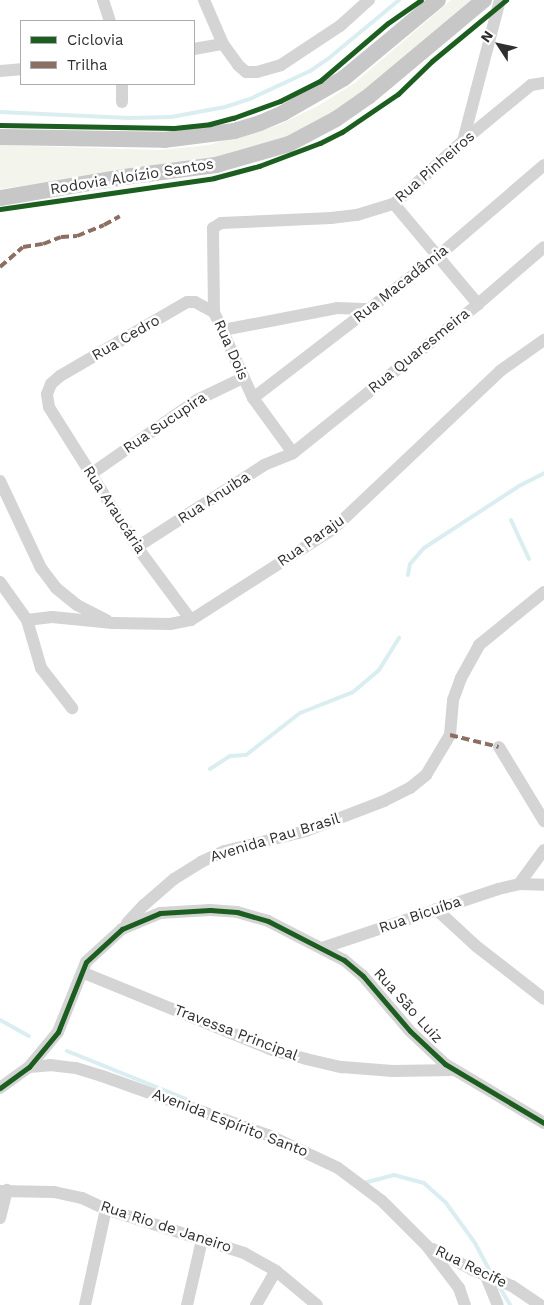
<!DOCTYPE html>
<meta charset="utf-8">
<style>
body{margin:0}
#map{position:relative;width:544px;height:1305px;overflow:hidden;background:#fff;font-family:"Work Sans",sans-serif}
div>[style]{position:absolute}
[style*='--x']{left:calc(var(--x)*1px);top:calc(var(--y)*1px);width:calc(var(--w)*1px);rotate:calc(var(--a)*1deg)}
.green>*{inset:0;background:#f3f5ed}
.stream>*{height:4px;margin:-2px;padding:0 2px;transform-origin:2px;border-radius:2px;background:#daeef1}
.minor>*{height:12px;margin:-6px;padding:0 6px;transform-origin:6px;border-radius:6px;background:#d4d4d4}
.major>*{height:16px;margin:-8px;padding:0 8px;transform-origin:8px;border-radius:8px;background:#c7c7c7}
.quiet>*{height:4px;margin-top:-2px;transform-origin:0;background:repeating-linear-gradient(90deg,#8d6e63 0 8px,transparent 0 12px)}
.cycleway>*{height:5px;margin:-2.5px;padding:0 2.5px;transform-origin:2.5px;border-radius:2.5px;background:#1b5e20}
span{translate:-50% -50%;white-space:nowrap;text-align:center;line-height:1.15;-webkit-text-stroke:5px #fff;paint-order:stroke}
.street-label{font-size:15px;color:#2f2f2f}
.legend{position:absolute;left:20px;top:20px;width:175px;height:65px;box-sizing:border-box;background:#fff;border:1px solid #acacac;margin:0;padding:6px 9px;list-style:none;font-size:15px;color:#2f2f2f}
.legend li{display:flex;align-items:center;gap:10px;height:25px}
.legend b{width:25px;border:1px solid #acacac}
.north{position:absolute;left:474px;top:20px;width:50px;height:50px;-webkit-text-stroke:4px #fff;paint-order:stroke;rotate:305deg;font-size:14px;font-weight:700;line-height:20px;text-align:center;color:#2f2f2f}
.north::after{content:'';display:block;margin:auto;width:18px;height:22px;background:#2f2f2f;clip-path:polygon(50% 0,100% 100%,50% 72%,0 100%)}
</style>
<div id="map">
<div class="green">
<div style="clip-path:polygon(451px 0,474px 0,346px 107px,281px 140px,235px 154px,164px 167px,0 189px,0 145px,159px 150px,208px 145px,276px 126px,318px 106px,356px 82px)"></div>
</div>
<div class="stream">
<div style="--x:0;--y:112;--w:129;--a:2.7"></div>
<div style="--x:129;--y:118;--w:42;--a:-1.4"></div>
<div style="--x:171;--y:117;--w:55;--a:-10.5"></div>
<div style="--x:225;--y:107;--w:28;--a:-18"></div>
<div style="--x:252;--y:98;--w:64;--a:-25"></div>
<div style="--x:310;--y:71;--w:23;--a:-34"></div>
<div style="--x:329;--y:58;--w:91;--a:-39.6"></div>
<div style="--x:511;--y:520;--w:43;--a:65.2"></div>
<div style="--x:408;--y:575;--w:11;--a:-80"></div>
<div style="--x:410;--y:564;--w:21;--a:-49"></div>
<div style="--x:424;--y:548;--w:113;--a:-33.1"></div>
<div style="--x:519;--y:486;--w:28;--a:-27"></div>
<div style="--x:210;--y:769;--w:24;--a:-33"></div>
<div style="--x:230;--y:756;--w:16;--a:-4"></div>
<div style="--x:246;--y:755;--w:68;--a:-37.9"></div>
<div style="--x:300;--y:713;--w:57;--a:-21.6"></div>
<div style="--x:353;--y:692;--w:34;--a:-40"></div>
<div style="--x:379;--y:670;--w:38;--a:-58"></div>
<div style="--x:0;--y:1020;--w:33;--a:29"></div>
<div style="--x:67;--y:1051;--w:128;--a:22"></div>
<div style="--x:364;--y:1183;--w:31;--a:-15"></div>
<div style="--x:394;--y:1175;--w:31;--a:15"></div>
<div style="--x:424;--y:1183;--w:30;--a:42"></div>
<div style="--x:446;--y:1203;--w:49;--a:54.1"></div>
<div style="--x:475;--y:1243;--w:34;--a:62"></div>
<div style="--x:497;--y:1283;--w:26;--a:59"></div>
</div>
<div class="minor">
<div style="--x:103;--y:0;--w:22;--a:72"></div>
<div style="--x:204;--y:0;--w:48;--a:66.6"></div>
<div style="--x:223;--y:44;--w:26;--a:54"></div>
<div style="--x:238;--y:65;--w:11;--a:41"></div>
<div style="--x:246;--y:72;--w:11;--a:0"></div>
<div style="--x:257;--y:72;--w:25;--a:-16"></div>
<div style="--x:281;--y:65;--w:71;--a:-33.5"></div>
<div style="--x:340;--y:26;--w:39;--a:-42"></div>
<div style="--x:194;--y:49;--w:29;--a:-10"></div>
<div style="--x:0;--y:71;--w:21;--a:-5"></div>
<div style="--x:122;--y:102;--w:18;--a:-90"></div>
<div style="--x:463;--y:141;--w:146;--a:-75.3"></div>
<div style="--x:394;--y:204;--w:131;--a:50"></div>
<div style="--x:223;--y:330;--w:116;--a:-10.9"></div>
<div style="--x:337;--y:308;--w:33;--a:2"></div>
<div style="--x:253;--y:398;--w:233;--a:-37.5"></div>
<div style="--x:438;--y:256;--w:140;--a:-40.6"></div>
<div style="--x:293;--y:453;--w:68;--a:-126"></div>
<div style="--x:253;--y:398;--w:94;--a:-114.4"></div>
<div style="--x:214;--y:312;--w:84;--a:-90.7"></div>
<div style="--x:213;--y:228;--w:9;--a:-32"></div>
<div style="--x:221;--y:223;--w:110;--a:-2.6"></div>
<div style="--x:331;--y:218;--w:26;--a:-7"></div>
<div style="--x:357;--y:215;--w:39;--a:-17"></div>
<div style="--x:394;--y:204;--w:93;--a:-42.4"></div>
<div style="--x:463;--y:141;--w:88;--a:-39.5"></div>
<div style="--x:531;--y:85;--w:13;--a:-9"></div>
<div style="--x:91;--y:474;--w:129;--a:-34.9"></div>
<div style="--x:197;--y:400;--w:51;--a:-25.6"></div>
<div style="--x:0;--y:481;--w:96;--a:64.8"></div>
<div style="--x:41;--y:568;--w:25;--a:53"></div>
<div style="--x:56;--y:588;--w:27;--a:39"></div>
<div style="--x:77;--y:605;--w:33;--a:27"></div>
<div style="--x:137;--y:547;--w:151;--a:-32.8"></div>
<div style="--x:264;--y:465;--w:31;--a:-22"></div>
<div style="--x:293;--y:453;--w:238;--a:-38.8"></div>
<div style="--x:478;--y:304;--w:87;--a:-40.8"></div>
<div style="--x:0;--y:582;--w:47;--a:54.6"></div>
<div style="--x:27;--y:620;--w:50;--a:73.7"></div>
<div style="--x:41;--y:668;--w:51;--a:52.2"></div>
<div style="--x:27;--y:620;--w:25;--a:-7"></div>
<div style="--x:52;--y:617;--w:61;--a:5.6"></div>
<div style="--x:113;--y:623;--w:57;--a:1"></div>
<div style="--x:170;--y:624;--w:21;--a:-11"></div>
<div style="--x:191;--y:620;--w:167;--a:-32.6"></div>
<div style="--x:332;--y:530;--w:231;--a:-43.4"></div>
<div style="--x:500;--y:371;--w:54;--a:-35.2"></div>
<div style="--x:191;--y:620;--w:91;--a:-126.5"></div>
<div style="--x:137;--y:547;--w:165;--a:-122.2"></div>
<div style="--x:49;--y:407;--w:13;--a:-99"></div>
<div style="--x:47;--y:394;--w:11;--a:-68"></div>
<div style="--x:51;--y:384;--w:12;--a:-42"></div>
<div style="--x:60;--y:376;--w:147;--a:-30.2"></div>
<div style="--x:187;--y:302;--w:8;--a:0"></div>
<div style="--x:195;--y:302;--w:21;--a:28"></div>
<div style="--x:499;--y:747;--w:87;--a:58.7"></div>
<div style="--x:519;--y:884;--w:42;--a:-53.7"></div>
<div style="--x:436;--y:909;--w:54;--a:42.8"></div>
<div style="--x:476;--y:946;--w:86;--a:37.9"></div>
<div style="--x:127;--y:923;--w:25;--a:-47"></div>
<div style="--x:144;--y:905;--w:40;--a:-41"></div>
<div style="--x:174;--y:879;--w:32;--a:-32"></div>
<div style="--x:201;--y:862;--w:26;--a:-25"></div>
<div style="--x:225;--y:851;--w:83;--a:-13.9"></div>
<div style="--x:306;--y:831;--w:84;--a:-21"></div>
<div style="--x:384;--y:801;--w:29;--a:-27"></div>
<div style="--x:410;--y:788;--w:21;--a:-39"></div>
<div style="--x:426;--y:775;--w:47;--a:-59"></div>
<div style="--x:450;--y:735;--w:35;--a:-85"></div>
<div style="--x:453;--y:700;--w:23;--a:-70"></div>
<div style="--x:461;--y:678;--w:38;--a:-61"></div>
<div style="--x:479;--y:645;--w:84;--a:-39.2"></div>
<div style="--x:322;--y:948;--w:186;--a:-18.5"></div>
<div style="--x:498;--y:889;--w:22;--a:-13"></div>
<div style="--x:519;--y:884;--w:25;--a:2"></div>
<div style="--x:84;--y:973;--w:206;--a:22.2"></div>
<div style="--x:275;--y:1051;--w:32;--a:14"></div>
<div style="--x:306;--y:1059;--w:37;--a:13"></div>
<div style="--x:342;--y:1067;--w:51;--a:4.5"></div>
<div style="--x:393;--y:1071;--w:61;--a:-0.9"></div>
<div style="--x:29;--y:1067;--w:21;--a:-5"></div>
<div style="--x:50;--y:1065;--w:26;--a:7"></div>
<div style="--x:76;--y:1068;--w:27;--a:17"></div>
<div style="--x:102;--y:1076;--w:176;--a:19.6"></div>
<div style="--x:268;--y:1135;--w:77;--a:25.2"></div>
<div style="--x:338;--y:1168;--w:55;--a:36.9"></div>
<div style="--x:382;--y:1201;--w:64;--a:45"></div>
<div style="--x:427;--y:1246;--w:53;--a:52.7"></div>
<div style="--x:459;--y:1288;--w:18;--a:71"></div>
<div style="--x:0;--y:1088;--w:36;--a:-36"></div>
<div style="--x:29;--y:1067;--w:45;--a:-50.4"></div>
<div style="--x:58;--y:1032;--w:75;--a:-68.2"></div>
<div style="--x:86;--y:962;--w:49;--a:-42.5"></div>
<div style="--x:122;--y:929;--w:41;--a:-22.8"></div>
<div style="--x:160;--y:913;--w:50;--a:-3.4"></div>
<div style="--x:210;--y:910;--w:27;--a:4"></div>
<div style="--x:237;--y:912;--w:32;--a:16"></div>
<div style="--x:268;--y:921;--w:85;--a:27.2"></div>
<div style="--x:344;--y:960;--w:25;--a:40"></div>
<div style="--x:363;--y:976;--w:72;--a:49.5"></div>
<div style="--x:410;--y:1031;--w:48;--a:43.3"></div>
<div style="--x:445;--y:1064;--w:115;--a:30.8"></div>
<div style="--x:0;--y:1191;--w:54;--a:1.1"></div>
<div style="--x:54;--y:1192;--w:29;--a:12"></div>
<div style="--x:82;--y:1198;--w:26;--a:25"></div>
<div style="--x:106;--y:1209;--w:145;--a:17.7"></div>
<div style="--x:244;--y:1253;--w:37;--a:29"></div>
<div style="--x:276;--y:1271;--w:53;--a:39.7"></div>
<div style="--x:0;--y:1218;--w:29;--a:-76"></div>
<div style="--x:433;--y:1249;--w:45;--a:27.7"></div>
<div style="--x:473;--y:1270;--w:42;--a:22.3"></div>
<div style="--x:512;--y:1286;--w:34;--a:34"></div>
<div style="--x:486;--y:1276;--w:31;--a:68"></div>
<div style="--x:85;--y:1305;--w:98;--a:-77.7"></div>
<div style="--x:187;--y:1305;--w:67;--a:-77"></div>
<div style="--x:256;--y:1305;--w:39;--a:-60"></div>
</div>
<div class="major">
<div style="--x:0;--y:137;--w:164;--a:1"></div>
<div style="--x:164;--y:140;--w:71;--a:-7.3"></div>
<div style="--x:234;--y:131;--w:27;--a:-17"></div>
<div style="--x:260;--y:123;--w:25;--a:-23"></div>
<div style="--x:283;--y:113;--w:70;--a:-29.8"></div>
<div style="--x:344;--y:78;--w:122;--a:-39.7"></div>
<div style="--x:0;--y:198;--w:126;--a:-9.6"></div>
<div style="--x:124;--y:177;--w:93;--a:-7.4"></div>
<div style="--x:216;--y:165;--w:76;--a:-16"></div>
<div style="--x:289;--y:144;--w:53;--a:-28"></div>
<div style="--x:336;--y:119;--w:40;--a:-34.9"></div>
<div style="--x:369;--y:96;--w:150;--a:-39.9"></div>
</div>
<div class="quiet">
<div style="--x:0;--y:267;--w:30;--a:-41"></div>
<div style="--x:23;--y:247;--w:20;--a:-9"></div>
<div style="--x:43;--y:244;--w:19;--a:-21"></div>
<div style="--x:61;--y:237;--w:16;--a:-4"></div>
<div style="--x:77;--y:236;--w:29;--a:-22"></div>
<div style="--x:104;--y:225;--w:18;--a:-29"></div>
<div style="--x:450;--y:735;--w:50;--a:13.8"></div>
</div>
<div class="cycleway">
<div style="--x:0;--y:125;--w:174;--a:1"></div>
<div style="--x:174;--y:128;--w:36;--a:-6"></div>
<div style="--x:210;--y:124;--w:24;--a:-15"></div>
<div style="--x:233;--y:118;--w:50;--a:-19.9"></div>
<div style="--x:280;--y:101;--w:45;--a:-26.6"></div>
<div style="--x:320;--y:81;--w:89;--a:-40.5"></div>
<div style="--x:388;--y:23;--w:40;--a:-34.9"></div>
<div style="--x:0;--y:209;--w:216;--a:-8.2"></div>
<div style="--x:214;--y:178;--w:47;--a:-14.9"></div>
<div style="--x:259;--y:166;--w:65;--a:-20.7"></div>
<div style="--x:320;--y:143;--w:25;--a:-27"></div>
<div style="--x:342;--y:132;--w:68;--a:-34.2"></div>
<div style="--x:398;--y:94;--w:47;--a:-44.1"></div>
<div style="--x:432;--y:61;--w:96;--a:-39.5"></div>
<div style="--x:0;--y:1088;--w:36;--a:-36"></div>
<div style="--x:29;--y:1067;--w:45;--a:-50.4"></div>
<div style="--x:58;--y:1032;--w:75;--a:-68.2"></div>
<div style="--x:86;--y:962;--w:49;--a:-42.5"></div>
<div style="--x:122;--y:929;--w:41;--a:-22.8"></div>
<div style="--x:160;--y:913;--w:50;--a:-3.4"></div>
<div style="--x:210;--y:910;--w:27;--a:4"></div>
<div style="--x:237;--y:912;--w:32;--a:16"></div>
<div style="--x:268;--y:921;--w:85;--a:27.2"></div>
<div style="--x:344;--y:960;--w:25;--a:40"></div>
<div style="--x:363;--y:976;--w:72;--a:49.5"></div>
<div style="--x:410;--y:1031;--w:48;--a:43.3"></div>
<div style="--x:445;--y:1064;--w:115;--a:30.8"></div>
</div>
<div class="street-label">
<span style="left:435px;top:167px;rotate:-41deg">Rua Pinheiros</span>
<span style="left:132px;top:177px;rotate:-9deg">Rodovia Aloízio Santos</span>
<span style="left:401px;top:284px;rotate:-38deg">Rua Macadâmia</span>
<span style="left:126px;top:338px;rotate:-30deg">Rua Cedro</span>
<span style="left:231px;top:350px;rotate:66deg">Rua Dois</span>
<span style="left:419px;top:351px;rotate:-39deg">Rua Quaresmeira</span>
<span style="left:165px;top:423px;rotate:-34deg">Rua Sucupira</span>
<span style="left:214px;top:498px;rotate:-33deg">Rua Anuiba</span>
<span style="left:114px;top:510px;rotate:57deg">Rua Araucária</span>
<span style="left:311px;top:541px;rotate:-35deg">Rua Paraju</span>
<span style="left:275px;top:838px;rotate:-17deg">Avenida Pau Brasil</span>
<span style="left:420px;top:915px;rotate:-19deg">Rua Bicuíba</span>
<span style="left:408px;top:1006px;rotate:48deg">Rua São Luiz</span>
<span style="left:236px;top:1033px;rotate:21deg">Travessa Principal</span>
<span style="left:230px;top:1123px;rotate:21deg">Avenida Espírito Santo</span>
<span style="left:166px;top:1227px;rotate:18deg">Rua Rio de Janeiro</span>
<span style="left:471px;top:1267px;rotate:26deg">Rua Recife</span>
</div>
<ul class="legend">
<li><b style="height:6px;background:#1b5e20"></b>Ciclovia</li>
<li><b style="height:6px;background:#8d6e63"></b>Trilha</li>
</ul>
<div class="north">N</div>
</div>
